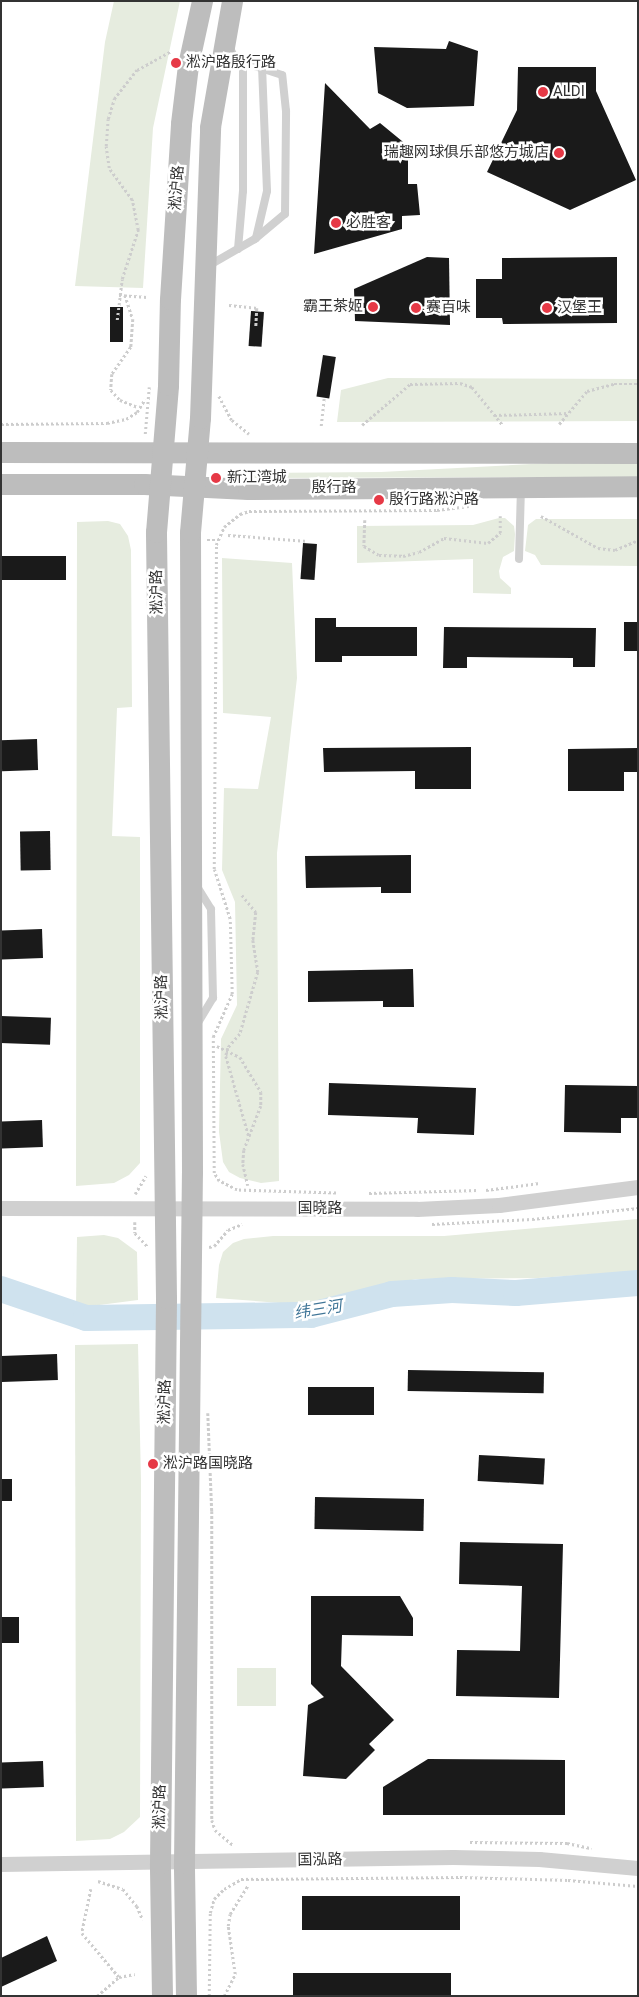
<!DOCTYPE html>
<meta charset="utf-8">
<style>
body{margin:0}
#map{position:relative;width:639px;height:1997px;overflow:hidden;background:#fff;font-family:Roboto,"Noto Sans SC",sans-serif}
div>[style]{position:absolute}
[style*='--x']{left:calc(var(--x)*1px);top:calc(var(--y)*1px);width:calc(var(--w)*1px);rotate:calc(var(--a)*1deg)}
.green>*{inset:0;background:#e6ecdf;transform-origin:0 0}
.river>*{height:26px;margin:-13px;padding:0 13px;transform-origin:13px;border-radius:13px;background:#cfe2ee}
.building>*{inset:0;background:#1a1a1a;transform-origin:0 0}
.path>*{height:2.5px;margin-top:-1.25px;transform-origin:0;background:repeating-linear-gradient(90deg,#cdcdcd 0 2.5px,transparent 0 5px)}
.service>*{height:8px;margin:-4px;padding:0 4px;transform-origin:4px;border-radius:4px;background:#d0d0d0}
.minor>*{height:15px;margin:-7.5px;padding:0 7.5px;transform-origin:7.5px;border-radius:7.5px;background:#d0d0d0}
.secondary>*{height:21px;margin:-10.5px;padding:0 10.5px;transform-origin:10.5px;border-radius:10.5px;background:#bdbdbd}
.dots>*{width:14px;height:14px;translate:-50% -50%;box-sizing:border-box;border:2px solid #fff;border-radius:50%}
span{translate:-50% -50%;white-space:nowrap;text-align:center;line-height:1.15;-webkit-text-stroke:5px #fff;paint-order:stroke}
.poi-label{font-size:15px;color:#333}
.left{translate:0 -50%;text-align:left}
.right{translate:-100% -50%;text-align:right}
.street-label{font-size:15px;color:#333}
.water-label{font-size:16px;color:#3f7597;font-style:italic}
.frame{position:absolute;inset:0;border:2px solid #333;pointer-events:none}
</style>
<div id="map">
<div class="green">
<div style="clip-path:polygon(114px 1px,180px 1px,153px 128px,143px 288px,75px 286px,105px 42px)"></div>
<div style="clip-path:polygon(388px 378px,638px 379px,638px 421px,337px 422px,341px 390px)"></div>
<div style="clip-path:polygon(550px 463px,638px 463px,638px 477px,252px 478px,252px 473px,381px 472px)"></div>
<div style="clip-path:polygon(499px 518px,505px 518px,514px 526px,515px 534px,514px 551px,503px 557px,499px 571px,500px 578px,511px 588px,511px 594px,473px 593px,473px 559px,357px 563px,357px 526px,473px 525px)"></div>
<div style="clip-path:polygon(536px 519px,638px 519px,638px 566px,541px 565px,535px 555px,525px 551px,528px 525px)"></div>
<div style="clip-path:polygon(108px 521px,120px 524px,128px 536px,131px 550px,132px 707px,117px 708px,112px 836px,140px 837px,140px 1163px,129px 1175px,114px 1183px,76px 1186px,77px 522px)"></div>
<div style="clip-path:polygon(222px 558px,292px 563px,297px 678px,277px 853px,279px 1181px,261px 1183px,240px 1178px,229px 1172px,223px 1162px,219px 1132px,221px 1039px,237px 1005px,235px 902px,222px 870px,224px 788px,258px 789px,271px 717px,223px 713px)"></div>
<div style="clip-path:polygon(638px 1219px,638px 1271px,538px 1278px,416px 1279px,307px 1305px,216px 1298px,219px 1265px,223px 1252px,233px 1243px,244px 1239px,273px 1236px,444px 1236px)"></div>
<div style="clip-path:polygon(104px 1235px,118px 1238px,137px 1252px,138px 1300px,76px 1308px,77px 1237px)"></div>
<div style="clip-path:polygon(138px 1344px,141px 1482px,140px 1817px,124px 1832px,110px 1839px,76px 1841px,75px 1345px)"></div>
<div style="left:237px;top:1668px;width:39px;height:38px"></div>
</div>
<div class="river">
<div style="--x:1;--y:1289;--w:90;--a:18.8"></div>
<div style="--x:86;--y:1318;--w:225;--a:-0.8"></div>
<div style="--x:311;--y:1315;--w:84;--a:-14.5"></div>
<div style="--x:392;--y:1294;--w:60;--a:-3.8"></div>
<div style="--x:452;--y:1290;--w:64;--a:2.7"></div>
<div style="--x:516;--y:1293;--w:122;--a:-4.7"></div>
</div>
<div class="building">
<div style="clip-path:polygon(449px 41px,478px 51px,474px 106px,407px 108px,378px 93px,374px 47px,446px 49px)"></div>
<div style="clip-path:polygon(518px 67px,596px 67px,596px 91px,636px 180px,570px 210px,487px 172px,517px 110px)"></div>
<div style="clip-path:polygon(325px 83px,370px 129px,380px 123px,408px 146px,408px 184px,417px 184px,420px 215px,402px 216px,402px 229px,314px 254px)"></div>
<div style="clip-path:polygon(427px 257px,449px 258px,450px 325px,355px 321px,354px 289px)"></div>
<div style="clip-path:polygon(617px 257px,617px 323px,503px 324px,502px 318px,476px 318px,476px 279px,502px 279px,502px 258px)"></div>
<div style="left:110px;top:307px;width:13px;height:35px"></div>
<div style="left:251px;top:311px;width:13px;height:35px;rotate:4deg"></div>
<div style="left:323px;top:355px;width:13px;height:42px;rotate:9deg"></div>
<div style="left:303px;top:543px;width:14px;height:36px;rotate:4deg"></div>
<div style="left:1px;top:556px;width:65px;height:24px"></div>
<div style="clip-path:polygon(315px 618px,336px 618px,336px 627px,417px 627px,417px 656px,342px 656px,342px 662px,315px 662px)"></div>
<div style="left:624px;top:622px;width:14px;height:29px"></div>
<div style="clip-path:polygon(444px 627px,596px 628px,595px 667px,573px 667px,573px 658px,467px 657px,467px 668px,443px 668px)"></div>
<div style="left:37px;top:739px;width:31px;height:36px;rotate:88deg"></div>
<div style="clip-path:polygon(471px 747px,471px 789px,415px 789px,415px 771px,324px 772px,323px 748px)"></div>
<div style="clip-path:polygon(638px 748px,638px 772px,624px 772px,624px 791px,568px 791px,568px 749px)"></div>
<div style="left:50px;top:831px;width:39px;height:30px;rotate:89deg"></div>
<div style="clip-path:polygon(411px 855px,411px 893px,381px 893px,381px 887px,306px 888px,305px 856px)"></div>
<div style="left:42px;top:929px;width:29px;height:41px;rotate:88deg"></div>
<div style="clip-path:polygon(413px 969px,414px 1007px,383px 1007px,383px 1001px,308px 1002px,308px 971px)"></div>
<div style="left:1px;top:1016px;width:50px;height:27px;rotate:2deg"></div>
<div style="clip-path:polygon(329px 1083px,476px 1088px,474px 1135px,417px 1133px,418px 1118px,328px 1115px)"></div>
<div style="clip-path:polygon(565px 1085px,638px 1086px,638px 1118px,621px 1118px,621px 1133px,564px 1132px)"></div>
<div style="left:42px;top:1120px;width:27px;height:41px;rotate:88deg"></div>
<div style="left:57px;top:1354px;width:26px;height:56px;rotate:88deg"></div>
<div style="left:408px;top:1370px;width:136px;height:21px;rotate:1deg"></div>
<div style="left:374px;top:1387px;width:28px;height:66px;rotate:90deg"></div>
<div style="left:479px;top:1455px;width:66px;height:26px;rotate:3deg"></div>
<div style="left:12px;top:1479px;width:22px;height:11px;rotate:90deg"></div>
<div style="left:315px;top:1497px;width:109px;height:32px;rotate:1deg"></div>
<div style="clip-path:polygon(460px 1542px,563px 1544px,559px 1698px,456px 1696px,457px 1650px,520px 1651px,522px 1586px,459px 1584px)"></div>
<div style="clip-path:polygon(311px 1596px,400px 1596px,413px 1618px,413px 1636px,342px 1635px,341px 1666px,394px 1720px,369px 1744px,375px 1750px,346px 1779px,303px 1776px,308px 1705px,324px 1697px,311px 1684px)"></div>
<div style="left:1px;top:1617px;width:18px;height:26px"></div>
<div style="clip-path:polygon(428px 1759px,565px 1760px,565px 1815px,383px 1815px,383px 1787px)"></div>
<div style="left:43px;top:1761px;width:26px;height:42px;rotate:88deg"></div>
<div style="left:460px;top:1896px;width:34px;height:158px;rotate:90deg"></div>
<div style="clip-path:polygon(47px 1936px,57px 1961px,1px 1987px,1px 1958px)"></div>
<div style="left:293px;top:1973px;width:158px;height:23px"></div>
</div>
<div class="path">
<div style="--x:119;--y:295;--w:28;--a:4"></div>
<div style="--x:125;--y:295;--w:25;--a:72"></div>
<div style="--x:133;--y:319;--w:28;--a:94"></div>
<div style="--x:131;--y:347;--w:33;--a:125"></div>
<div style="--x:112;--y:374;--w:16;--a:94"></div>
<div style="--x:111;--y:390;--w:13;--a:48"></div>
<div style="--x:120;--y:400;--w:18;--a:22"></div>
<div style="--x:229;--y:305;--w:28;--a:6"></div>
<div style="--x:257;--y:308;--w:19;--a:93"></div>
<div style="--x:117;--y:320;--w:41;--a:-83"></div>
<div style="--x:122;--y:279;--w:52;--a:-71.9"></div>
<div style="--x:138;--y:230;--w:31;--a:-101"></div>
<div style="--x:132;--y:200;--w:39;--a:-126"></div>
<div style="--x:109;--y:168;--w:22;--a:-98"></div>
<div style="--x:106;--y:146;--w:27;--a:-86"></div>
<div style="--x:108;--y:119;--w:21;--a:-73"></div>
<div style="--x:114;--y:99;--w:37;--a:-52"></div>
<div style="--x:137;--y:70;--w:39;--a:-29"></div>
<div style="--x:219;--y:396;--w:27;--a:62"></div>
<div style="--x:232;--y:420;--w:22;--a:39"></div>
<div style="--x:494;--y:415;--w:75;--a:-1.5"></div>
<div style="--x:1;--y:424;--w:106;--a:-0.5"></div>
<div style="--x:107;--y:423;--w:19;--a:-12"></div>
<div style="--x:126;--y:419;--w:13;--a:-32"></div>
<div style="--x:137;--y:412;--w:15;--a:-58"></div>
<div style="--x:559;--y:424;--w:43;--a:-49.7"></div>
<div style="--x:587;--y:391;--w:28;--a:-15"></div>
<div style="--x:614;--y:384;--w:24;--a:0"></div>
<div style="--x:362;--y:425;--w:63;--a:-40.5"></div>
<div style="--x:410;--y:384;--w:50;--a:-1.1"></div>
<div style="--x:460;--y:383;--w:13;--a:18"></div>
<div style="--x:472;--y:387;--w:48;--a:51"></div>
<div style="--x:321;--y:426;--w:28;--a:-84"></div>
<div style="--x:145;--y:434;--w:47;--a:-85.1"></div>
<div style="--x:541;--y:516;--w:65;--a:29.3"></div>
<div style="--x:598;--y:548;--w:17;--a:7"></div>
<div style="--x:615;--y:550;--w:25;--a:-23"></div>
<div style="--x:365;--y:520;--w:26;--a:92"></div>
<div style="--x:364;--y:546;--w:17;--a:31"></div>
<div style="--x:379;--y:555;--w:24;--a:2"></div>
<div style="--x:403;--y:556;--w:16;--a:-14"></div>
<div style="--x:419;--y:552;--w:29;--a:-29"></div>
<div style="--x:444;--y:538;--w:44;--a:6.5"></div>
<div style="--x:488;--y:543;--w:16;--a:-40"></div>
<div style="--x:500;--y:533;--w:17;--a:-90"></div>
<div style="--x:228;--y:535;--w:80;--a:4.3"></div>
<div style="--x:207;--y:540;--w:11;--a:0"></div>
<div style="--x:242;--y:895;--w:22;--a:51"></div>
<div style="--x:256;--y:912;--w:28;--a:96"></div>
<div style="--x:253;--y:940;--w:32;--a:81"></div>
<div style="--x:258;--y:972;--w:65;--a:106.2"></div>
<div style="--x:240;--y:1034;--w:18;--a:131"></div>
<div style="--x:228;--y:1048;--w:8;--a:104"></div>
<div style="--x:226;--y:1056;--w:84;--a:74.1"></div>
<div style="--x:217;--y:1046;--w:25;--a:26"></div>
<div style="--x:240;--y:1057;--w:41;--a:59"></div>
<div style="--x:261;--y:1092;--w:14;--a:90"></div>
<div style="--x:261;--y:1106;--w:47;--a:111.1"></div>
<div style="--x:244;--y:1150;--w:14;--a:94"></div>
<div style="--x:243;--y:1164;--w:22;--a:77"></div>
<div style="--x:486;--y:1190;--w:54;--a:-7.4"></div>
<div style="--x:336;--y:1193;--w:99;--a:-178.3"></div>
<div style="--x:237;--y:1190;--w:20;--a:-153"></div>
<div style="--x:219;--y:1181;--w:9;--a:-122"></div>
<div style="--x:214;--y:1173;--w:136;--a:-90.4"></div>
<div style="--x:213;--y:1037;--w:47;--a:-66.2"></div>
<div style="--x:232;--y:994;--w:75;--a:-91.5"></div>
<div style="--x:230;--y:919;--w:52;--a:-107.7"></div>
<div style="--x:214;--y:869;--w:324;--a:-89.6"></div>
<div style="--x:216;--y:545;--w:20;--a:-66"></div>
<div style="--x:224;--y:527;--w:21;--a:-39"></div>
<div style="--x:240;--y:514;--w:9;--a:-18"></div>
<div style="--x:249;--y:511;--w:188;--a:-0.3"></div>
<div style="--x:437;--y:510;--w:32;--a:-7"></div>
<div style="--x:369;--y:1193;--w:109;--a:-1.6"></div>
<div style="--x:135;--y:1194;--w:21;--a:-59"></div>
<div style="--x:135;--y:1222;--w:11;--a:90"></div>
<div style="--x:135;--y:1233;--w:19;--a:47"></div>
<div style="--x:432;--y:1224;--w:100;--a:-2.9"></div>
<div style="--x:532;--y:1219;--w:107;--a:-5.9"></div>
<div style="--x:209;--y:1247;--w:5;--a:-11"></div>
<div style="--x:214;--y:1246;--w:21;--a:-49"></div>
<div style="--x:228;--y:1230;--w:15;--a:-23"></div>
<div style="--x:208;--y:1413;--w:98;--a:87.7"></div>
<div style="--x:212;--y:1511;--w:309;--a:90"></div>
<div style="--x:212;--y:1820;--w:10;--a:73"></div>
<div style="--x:215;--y:1830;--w:23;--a:40"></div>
<div style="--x:470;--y:1842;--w:97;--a:0.6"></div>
<div style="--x:567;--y:1843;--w:25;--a:12"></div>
<div style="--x:98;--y:1881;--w:26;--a:18"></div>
<div style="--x:123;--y:1889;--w:22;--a:51"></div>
<div style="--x:137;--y:1906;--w:15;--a:67"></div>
<div style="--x:91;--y:1889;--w:45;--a:101.6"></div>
<div style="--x:82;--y:1933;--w:57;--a:49.9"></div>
<div style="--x:97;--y:1996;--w:29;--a:-41"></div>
<div style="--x:119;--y:1977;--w:16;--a:-11"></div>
<div style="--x:209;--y:1996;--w:83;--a:-89.3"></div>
<div style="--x:210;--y:1913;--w:15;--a:-74"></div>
<div style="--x:214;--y:1899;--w:14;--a:-45"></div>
<div style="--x:224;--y:1889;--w:20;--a:-30"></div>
<div style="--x:241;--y:1879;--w:219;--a:-0.5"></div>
<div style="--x:460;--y:1877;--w:108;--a:1.6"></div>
<div style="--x:568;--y:1880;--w:70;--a:4.9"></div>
<div style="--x:224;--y:1996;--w:25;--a:-63"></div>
<div style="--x:235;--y:1974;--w:49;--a:-98.3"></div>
<div style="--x:228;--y:1926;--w:12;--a:-81"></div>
<div style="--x:230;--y:1914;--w:34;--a:-58"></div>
</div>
<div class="service">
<div style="--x:256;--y:238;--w:48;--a:-76.8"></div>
<div style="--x:267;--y:191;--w:122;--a:-92.3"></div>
<div style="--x:238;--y:249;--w:58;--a:-85.1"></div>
<div style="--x:243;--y:191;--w:128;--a:-90"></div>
<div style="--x:208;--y:266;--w:54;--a:-29.9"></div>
<div style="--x:255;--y:239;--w:39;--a:-40"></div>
<div style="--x:285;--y:214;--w:103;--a:-89.4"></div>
<div style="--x:286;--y:111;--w:36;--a:-96"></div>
<div style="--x:282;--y:75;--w:48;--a:-161.9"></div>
<div style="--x:236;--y:60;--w:16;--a:-117"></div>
<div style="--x:519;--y:559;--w:70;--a:-88.4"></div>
<div style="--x:196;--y:1026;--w:33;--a:-59"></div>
<div style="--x:213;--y:998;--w:89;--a:-91.3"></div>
<div style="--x:211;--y:909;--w:26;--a:-122"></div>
</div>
<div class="minor">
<div style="--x:1;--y:1208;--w:416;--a:0.1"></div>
<div style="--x:417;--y:1209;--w:82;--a:-2.8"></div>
<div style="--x:499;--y:1205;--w:140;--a:-7.4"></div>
<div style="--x:1;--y:1864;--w:452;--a:-0.9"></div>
<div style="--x:453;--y:1857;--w:86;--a:1.3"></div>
<div style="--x:539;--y:1859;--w:99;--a:5.2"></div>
</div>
<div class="secondary">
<div style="--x:1;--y:452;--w:637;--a:0.09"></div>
<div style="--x:1;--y:484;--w:143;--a:0"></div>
<div style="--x:144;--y:484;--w:104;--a:2.8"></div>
<div style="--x:248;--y:489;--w:390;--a:-0.4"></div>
<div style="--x:162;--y:1996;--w:133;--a:-90.9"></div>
<div style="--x:160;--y:1863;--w:565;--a:-89.39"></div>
<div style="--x:166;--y:1298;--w:766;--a:-90.75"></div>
<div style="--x:156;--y:532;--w:147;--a:-85.3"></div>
<div style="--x:168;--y:385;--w:86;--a:-88.7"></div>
<div style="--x:170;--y:299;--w:176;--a:-86.4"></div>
<div style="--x:181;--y:123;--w:58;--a:-83.1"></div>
<div style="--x:188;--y:65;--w:66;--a:-77.7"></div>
<div style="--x:186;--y:1996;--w:133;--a:-90.9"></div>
<div style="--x:184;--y:1863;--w:691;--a:-89.34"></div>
<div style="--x:192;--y:1172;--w:640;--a:-90.18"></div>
<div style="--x:190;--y:532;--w:114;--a:-85"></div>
<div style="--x:200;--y:418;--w:291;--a:-88"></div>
<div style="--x:210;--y:127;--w:128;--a:-80.1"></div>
</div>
<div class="dots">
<div style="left:176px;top:63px;background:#e63946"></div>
<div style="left:543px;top:92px;background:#e63946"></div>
<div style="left:559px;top:153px;background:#e63946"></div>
<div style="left:336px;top:223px;background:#e63946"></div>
<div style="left:373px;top:307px;background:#e63946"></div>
<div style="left:416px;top:308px;background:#e63946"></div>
<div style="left:547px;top:308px;background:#e63946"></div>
<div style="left:216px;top:478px;background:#e63946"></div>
<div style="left:379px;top:500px;background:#e63946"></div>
<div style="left:153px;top:1464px;background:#e63946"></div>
</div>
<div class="poi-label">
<span class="left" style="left:186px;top:63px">淞沪路殷行路</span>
<span class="left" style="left:553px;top:92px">ALDI</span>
<span class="right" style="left:549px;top:153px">瑞趣网球俱乐部悠方城店</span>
<span class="left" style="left:346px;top:223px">必胜客</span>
<span class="right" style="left:363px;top:307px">霸王茶姬</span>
<span class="left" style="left:426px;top:308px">赛百味</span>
<span class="left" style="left:557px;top:308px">汉堡王</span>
<span class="left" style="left:227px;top:478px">新江湾城</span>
<span class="left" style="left:389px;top:500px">殷行路淞沪路</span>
<span class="left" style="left:163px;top:1464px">淞沪路国晓路</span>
</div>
<div class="street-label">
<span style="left:177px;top:188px;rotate:-86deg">淞沪路</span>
<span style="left:334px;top:488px">殷行路</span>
<span style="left:157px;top:592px;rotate:-91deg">淞沪路</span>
<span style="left:162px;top:997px;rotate:-91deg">淞沪路</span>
<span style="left:320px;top:1209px">国晓路</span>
<span style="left:165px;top:1402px;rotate:-89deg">淞沪路</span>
<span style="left:160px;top:1807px;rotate:-89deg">淞沪路</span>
<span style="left:320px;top:1860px;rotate:-1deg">国泓路</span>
</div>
<div class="water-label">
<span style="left:318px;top:1310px;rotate:-9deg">纬三河</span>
</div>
<div class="frame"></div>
</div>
